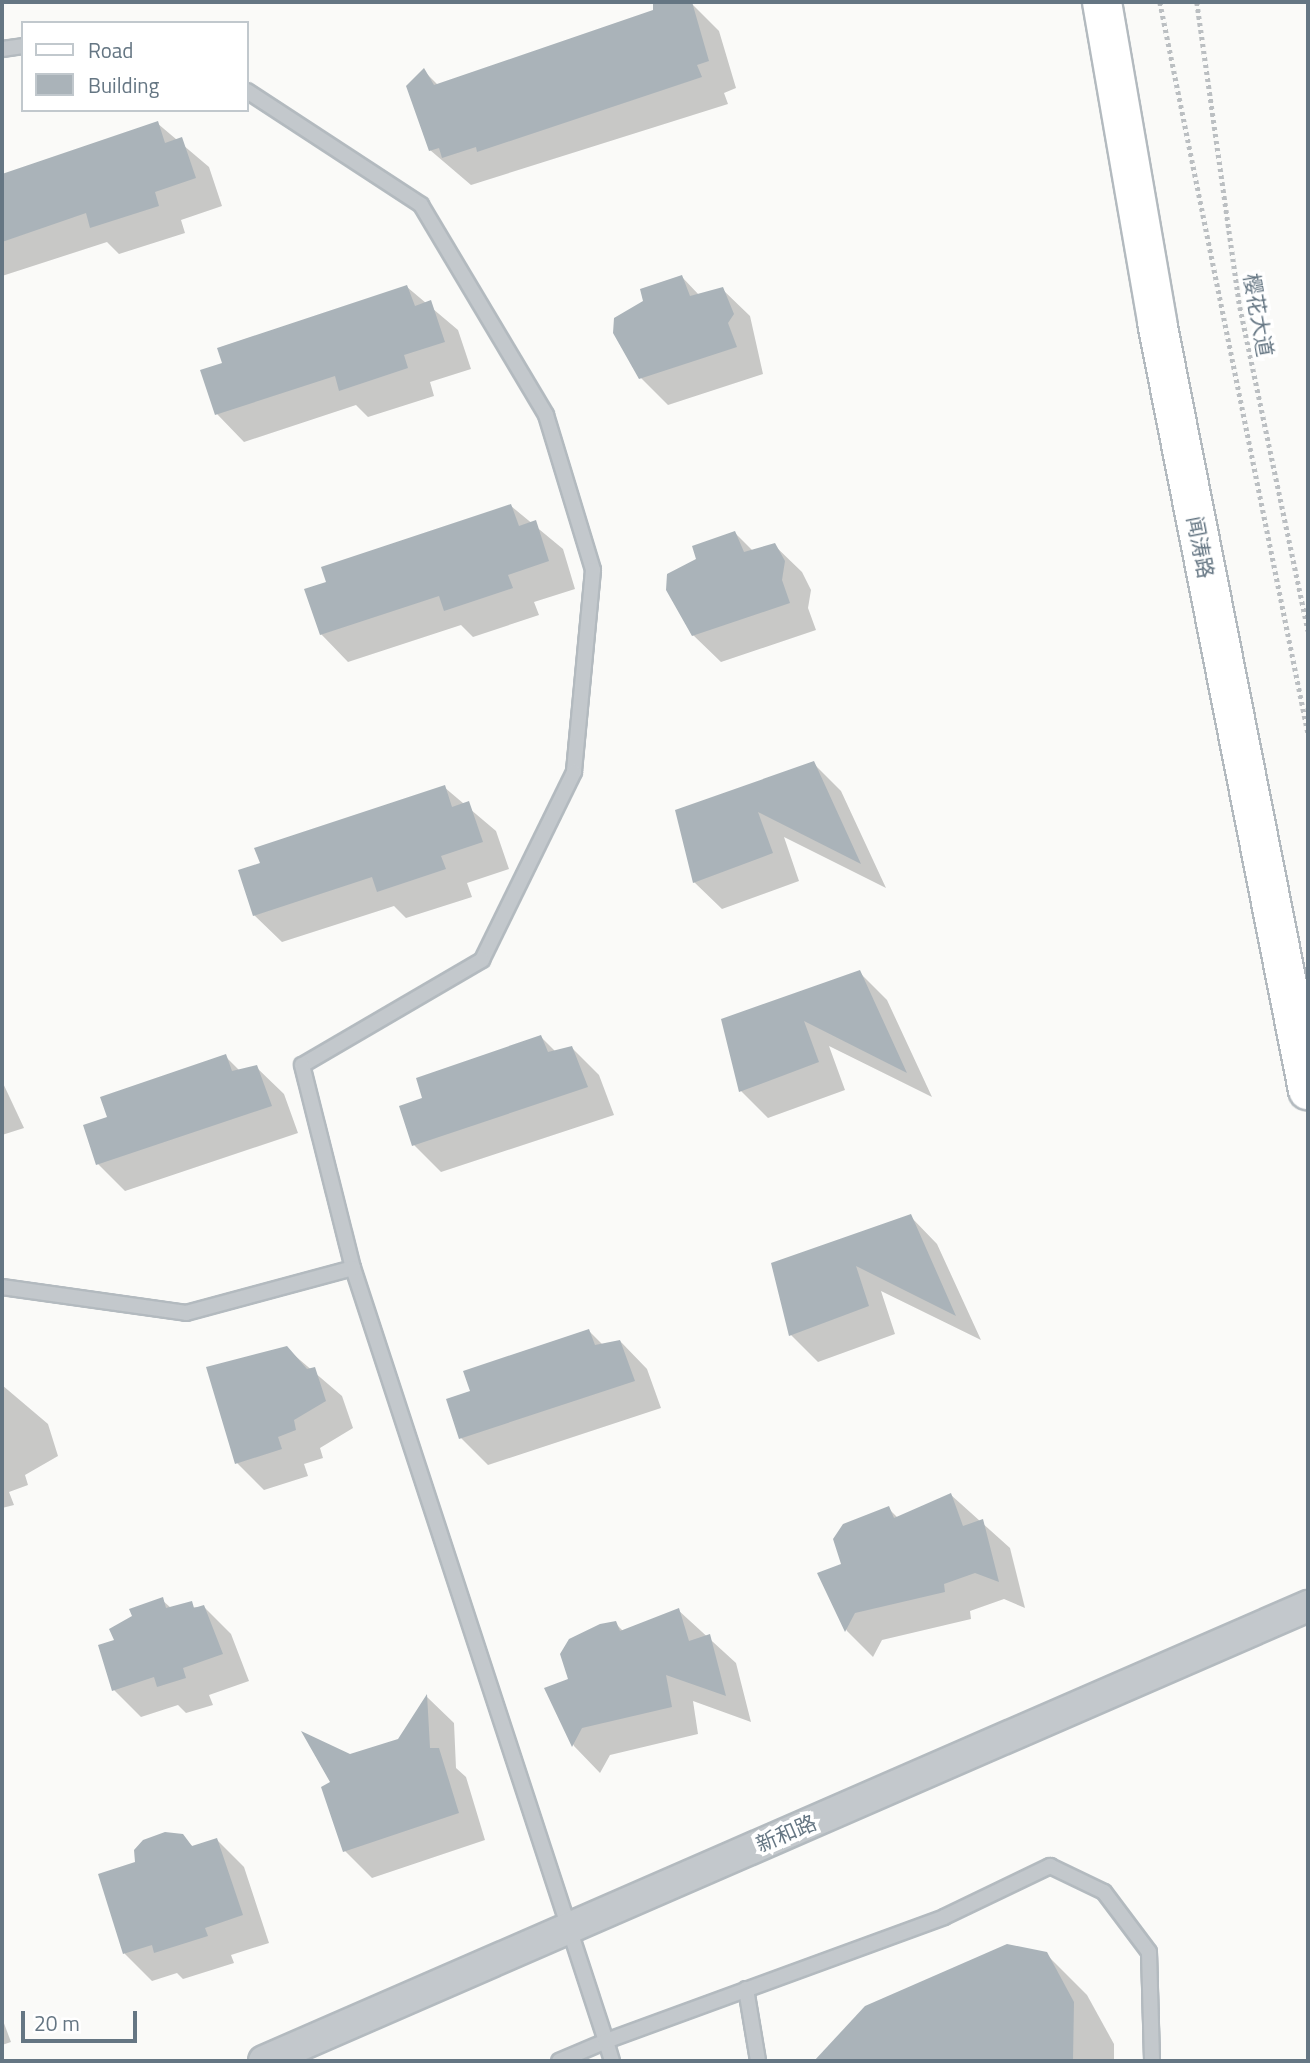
<!DOCTYPE html>
<meta charset="utf-8">
<style>
body{margin:0}
#map{position:relative;width:1310px;height:2063px;overflow:hidden;background:#fafaf8;font-family:"Titillium Web","Noto Sans SC",sans-serif}
div>[style]{position:absolute}
[style*='--x']{left:calc(var(--x)*1px);top:calc(var(--y)*1px);width:calc(var(--w)*1px);rotate:calc(var(--a)*1deg)}
.shadow>*{inset:0;background:#0003}
.building>*{inset:0;background:#aab3b9}
.path>*{height:4.5px;margin-top:-2.25px;transform-origin:0;background:repeating-linear-gradient(90deg,#bbbfc2 0 3.5px,transparent 0 7px)}
.roads{filter:drop-shadow(2px 0 #b3babf) drop-shadow(-2px 0 #b3babf) drop-shadow(0 2px #b3babf) drop-shadow(0 -2px #b3babf)}
.lane>*{height:14px;margin:-7px;padding:0 7px;transform-origin:7px;border-radius:7px;background:#c3c8cc}
.street>*{height:30px;margin:-15px;padding:0 15px;transform-origin:15px;border-radius:15px;background:#c3c8cc}
.secondary>*{height:38px;margin:-19px;padding:0 19px;transform-origin:19px;border-radius:19px;background:#fff}
span{translate:-50% -50%;white-space:nowrap;text-align:center;line-height:1.15;-webkit-text-stroke:7px #fff;paint-order:stroke}
.street-label{font-size:21px;color:#657683}
.frame{position:absolute;inset:0;border:4px solid #657683;pointer-events:none}
.legend{position:absolute;left:21px;top:21px;width:228px;height:91px;box-sizing:border-box;background:#fff;border:2px solid #c1c8cd;margin:0;padding:9px 12px;list-style:none;font-size:21px;color:#657683}
.legend li{display:flex;align-items:center;gap:14px;height:35px}
.legend b{width:35px;border:2px solid #c1c8cd}
.scale{position:absolute;left:21px;top:2011px;width:116px;height:32px;box-sizing:border-box;border:4px solid #657683;border-top:0;padding-left:9px;font-size:21px;line-height:24px;white-space:nowrap;color:#657683;-webkit-text-stroke:5px #fff;paint-order:stroke}
</style>
<div id="map">
<div class="shadow">
<div style="clip-path:polygon(656px 2px,690px 2px,719px 31px,736px 88px,724px 93px,728px 104px,471px 185px,430px 150px,424px 71px,438px 85px,655px 12px)"></div>
<div style="clip-path:polygon(157px 123px,209px 167px,222px 206px,181px 220px,185px 233px,119px 254px,107px 242px,2px 276px,2px 176px)"></div>
<div style="clip-path:polygon(682px 277px,699px 295px,722px 289px,750px 316px,763px 374px,668px 405px,641px 378px)"></div>
<div style="clip-path:polygon(407px 287px,458px 330px,471px 369px,430px 382px,434px 396px,368px 417px,356px 405px,244px 442px,217px 414px,224px 364px)"></div>
<div style="clip-path:polygon(511px 506px,563px 549px,575px 589px,534px 602px,539px 615px,473px 637px,461px 625px,348px 662px,321px 634px)"></div>
<div style="clip-path:polygon(735px 533px,753px 551px,774px 545px,802px 572px,811px 590px,808px 608px,816px 630px,721px 662px,693px 635px,698px 560px)"></div>
<div style="clip-path:polygon(813px 763px,841px 791px,886px 888px,784px 837px,799px 881px,722px 909px,694px 882px,677px 811px)"></div>
<div style="clip-path:polygon(444px 787px,496px 831px,509px 869px,467px 883px,472px 897px,406px 918px,394px 906px,282px 942px,254px 915px)"></div>
<div style="clip-path:polygon(859px 972px,887px 1000px,932px 1097px,829px 1046px,845px 1090px,768px 1118px,741px 1091px,723px 1020px)"></div>
<div style="clip-path:polygon(541px 1037px,556px 1052px,572px 1048px,599px 1075px,614px 1115px,441px 1172px,414px 1145px,424px 1099px)"></div>
<div style="clip-path:polygon(225px 1056px,240px 1071px,256px 1067px,284px 1094px,298px 1133px,125px 1191px,98px 1164px,109px 1118px)"></div>
<div style="clip-path:polygon(2px 1081px,24px 1128px,2px 1135px)"></div>
<div style="clip-path:polygon(910px 1216px,937px 1244px,981px 1340px,881px 1291px,895px 1334px,818px 1362px,791px 1335px,773px 1264px)"></div>
<div style="clip-path:polygon(589px 1331px,603px 1345px,620px 1341px,647px 1369px,661px 1408px,488px 1465px,461px 1438px,472px 1392px)"></div>
<div style="clip-path:polygon(286px 1348px,342px 1396px,353px 1428px,320px 1448px,323px 1458px,304px 1464px,308px 1476px,264px 1490px,237px 1463px)"></div>
<div style="clip-path:polygon(2px 1385px,48px 1424px,58px 1456px,25px 1475px,28px 1485px,9px 1492px,14px 1505px,2px 1508px)"></div>
<div style="clip-path:polygon(951px 1495px,1010px 1548px,1025px 1608px,1004px 1599px,970px 1611px,971px 1619px,882px 1640px,873px 1657px,847px 1631px,819px 1574px,844px 1565px,888px 1508px,898px 1518px)"></div>
<div style="clip-path:polygon(162px 1600px,171px 1608px,204px 1607px,231px 1634px,249px 1681px,209px 1695px,213px 1705px,186px 1713px,178px 1705px,141px 1717px,114px 1690px,117px 1641px)"></div>
<div style="clip-path:polygon(678px 1610px,736px 1663px,751px 1722px,693px 1701px,698px 1734px,610px 1755px,600px 1773px,574px 1746px,546px 1689px,571px 1681px,615px 1623px,623px 1631px)"></div>
<div style="clip-path:polygon(427px 1697px,454px 1723px,456px 1768px,466px 1777px,485px 1840px,372px 1878px,345px 1851px,333px 1782px,350px 1756px,399px 1740px)"></div>
<div style="clip-path:polygon(182px 1836px,193px 1847px,217px 1840px,244px 1867px,269px 1943px,231px 1955px,234px 1963px,183px 1979px,177px 1973px,152px 1981px,125px 1954px,100px 1875px,137px 1864px)"></div>
<div style="clip-path:polygon(1046px 1954px,1087px 1995px,1114px 2044px,1114px 2061px,839px 2061px,832px 2045px)"></div>
<div style="clip-path:polygon(2px 2018px,11px 2042px,2px 2045px)"></div>
</div>
<div class="building">
<div style="clip-path:polygon(653px 2px,692px 2px,709px 61px,697px 65px,702px 77px,477px 152px,476px 147px,442px 158px,439px 148px,429px 151px,406px 86px,424px 68px,434px 85px,653px 10px)"></div>
<div style="clip-path:polygon(158px 121px,165px 143px,182px 137px,196px 178px,155px 192px,159px 206px,90px 228px,86px 213px,2px 242px,2px 174px)"></div>
<div style="clip-path:polygon(682px 275px,690px 296px,723px 287px,734px 314px,728px 323px,737px 347px,639px 379px,613px 333px,614px 318px,643px 301px,640px 289px)"></div>
<div style="clip-path:polygon(407px 285px,415px 306px,431px 300px,445px 342px,404px 355px,408px 368px,339px 391px,335px 376px,215px 415px,200px 370px,222px 363px,217px 348px)"></div>
<div style="clip-path:polygon(511px 504px,519px 526px,536px 520px,549px 561px,508px 575px,513px 588px,444px 611px,439px 596px,320px 635px,304px 589px,326px 582px,321px 567px)"></div>
<div style="clip-path:polygon(735px 531px,744px 552px,775px 543px,785px 561px,782px 580px,790px 603px,692px 636px,666px 590px,667px 574px,696px 559px,692px 546px)"></div>
<div style="clip-path:polygon(814px 761px,861px 864px,758px 812px,773px 853px,693px 883px,675px 810px)"></div>
<div style="clip-path:polygon(445px 785px,452px 807px,469px 801px,483px 842px,441px 856px,446px 869px,377px 892px,372px 877px,253px 916px,238px 870px,260px 863px,254px 848px)"></div>
<div style="clip-path:polygon(860px 970px,907px 1073px,804px 1021px,819px 1062px,739px 1092px,721px 1019px)"></div>
<div style="clip-path:polygon(541px 1035px,548px 1052px,572px 1046px,588px 1087px,412px 1146px,399px 1106px,422px 1098px,416px 1078px)"></div>
<div style="clip-path:polygon(226px 1054px,232px 1071px,257px 1065px,272px 1106px,96px 1165px,83px 1125px,107px 1117px,100px 1097px)"></div>
<div style="clip-path:polygon(911px 1214px,956px 1316px,856px 1266px,869px 1306px,789px 1336px,771px 1263px)"></div>
<div style="clip-path:polygon(589px 1329px,595px 1345px,620px 1340px,635px 1381px,459px 1439px,446px 1399px,470px 1391px,463px 1371px)"></div>
<div style="clip-path:polygon(287px 1346px,307px 1369px,315px 1367px,326px 1401px,294px 1420px,296px 1430px,278px 1437px,282px 1449px,235px 1464px,206px 1367px)"></div>
<div style="clip-path:polygon(951px 1493px,963px 1526px,983px 1519px,999px 1582px,975px 1573px,944px 1584px,945px 1592px,855px 1613px,845px 1632px,817px 1573px,841px 1564px,833px 1539px,843px 1524px,889px 1506px,894px 1518px)"></div>
<div style="clip-path:polygon(163px 1597px,166px 1608px,192px 1601px,194px 1608px,204px 1605px,223px 1654px,183px 1668px,186px 1678px,157px 1687px,154px 1677px,112px 1691px,98px 1645px,114px 1640px,109px 1629px,132px 1616px,129px 1609px)"></div>
<div style="clip-path:polygon(679px 1608px,689px 1641px,710px 1634px,726px 1696px,666px 1675px,672px 1707px,582px 1728px,572px 1747px,544px 1688px,568px 1679px,560px 1654px,569px 1639px,600px 1624px,616px 1621px,620px 1631px)"></div>
<div style="clip-path:polygon(427px 1694px,430px 1748px,439px 1748px,459px 1813px,343px 1852px,321px 1787px,330px 1782px,301px 1731px,350px 1754px,398px 1739px)"></div>
<div style="clip-path:polygon(165px 1832px,183px 1834px,192px 1846px,217px 1838px,243px 1915px,205px 1928px,208px 1936px,154px 1953px,152px 1945px,123px 1954px,98px 1874px,135px 1862px,134px 1850px,143px 1840px)"></div>
<div style="clip-path:polygon(1007px 1944px,1047px 1952px,1074px 2002px,1073px 2061px,814px 2061px,865px 2006px)"></div>
</div>
<div class="path">
<div style="--x:1160;--y:2;--w:746;--a:78.55"></div>
<div style="--x:1197;--y:2;--w:308;--a:82"></div>
<div style="--x:1240;--y:307;--w:331;--a:78.1"></div>
</div>
<div class="roads">
<div class="lane">
<div style="--x:2;--y:49;--w:21;--a:-8"></div>
<div style="--x:247;--y:91;--w:208;--a:33.2"></div>
<div style="--x:421;--y:205;--w:244;--a:59.2"></div>
<div style="--x:546;--y:415;--w:162;--a:73.1"></div>
<div style="--x:593;--y:570;--w:203;--a:95.4"></div>
<div style="--x:574;--y:772;--w:209;--a:116.1"></div>
<div style="--x:482;--y:960;--w:208;--a:149.7"></div>
<div style="--x:302;--y:1065;--w:209;--a:75.9"></div>
<div style="--x:353;--y:1268;--w:813;--a:71.88"></div>
<div style="--x:606;--y:2041;--w:51;--a:156.9"></div>
<div style="--x:2;--y:1287;--w:186;--a:8"></div>
<div style="--x:186;--y:1313;--w:173;--a:-15.1"></div>
<div style="--x:746;--y:1989;--w:73;--a:80.5"></div>
<div style="--x:612;--y:2061;--w:21;--a:-107"></div>
<div style="--x:606;--y:2041;--w:360;--a:-20.1"></div>
<div style="--x:944;--y:1917;--w:118;--a:-25.7"></div>
<div style="--x:1050;--y:1866;--w:60;--a:25.7"></div>
<div style="--x:1104;--y:1892;--w:75;--a:53.1"></div>
<div style="--x:1149;--y:1952;--w:109;--a:88.4"></div>
</div>
<div class="street">
<div style="--x:264;--y:2061;--w:1139;--a:-23.55"></div>
</div>
<div class="secondary">
<div style="--x:1102;--y:2;--w:325;--a:80.2"></div>
<div style="--x:1157;--y:322;--w:783;--a:78.88"></div>
</div>
</div>
<div class="street-label">
<span style="left:1259px;top:315px;rotate:80deg">樱花大道</span>
<span style="left:1201px;top:547px;rotate:79deg">闻涛路</span>
<span style="left:786px;top:1833px;rotate:-23deg">新和路</span>
</div>
<div class="frame"></div>
<ul class="legend">
<li><b style="height:9px;background:#fff"></b>Road</li>
<li><b style="height:19px;background:#aab3b9"></b>Building</li>
</ul>
<div class="scale">20 m</div>
</div>
